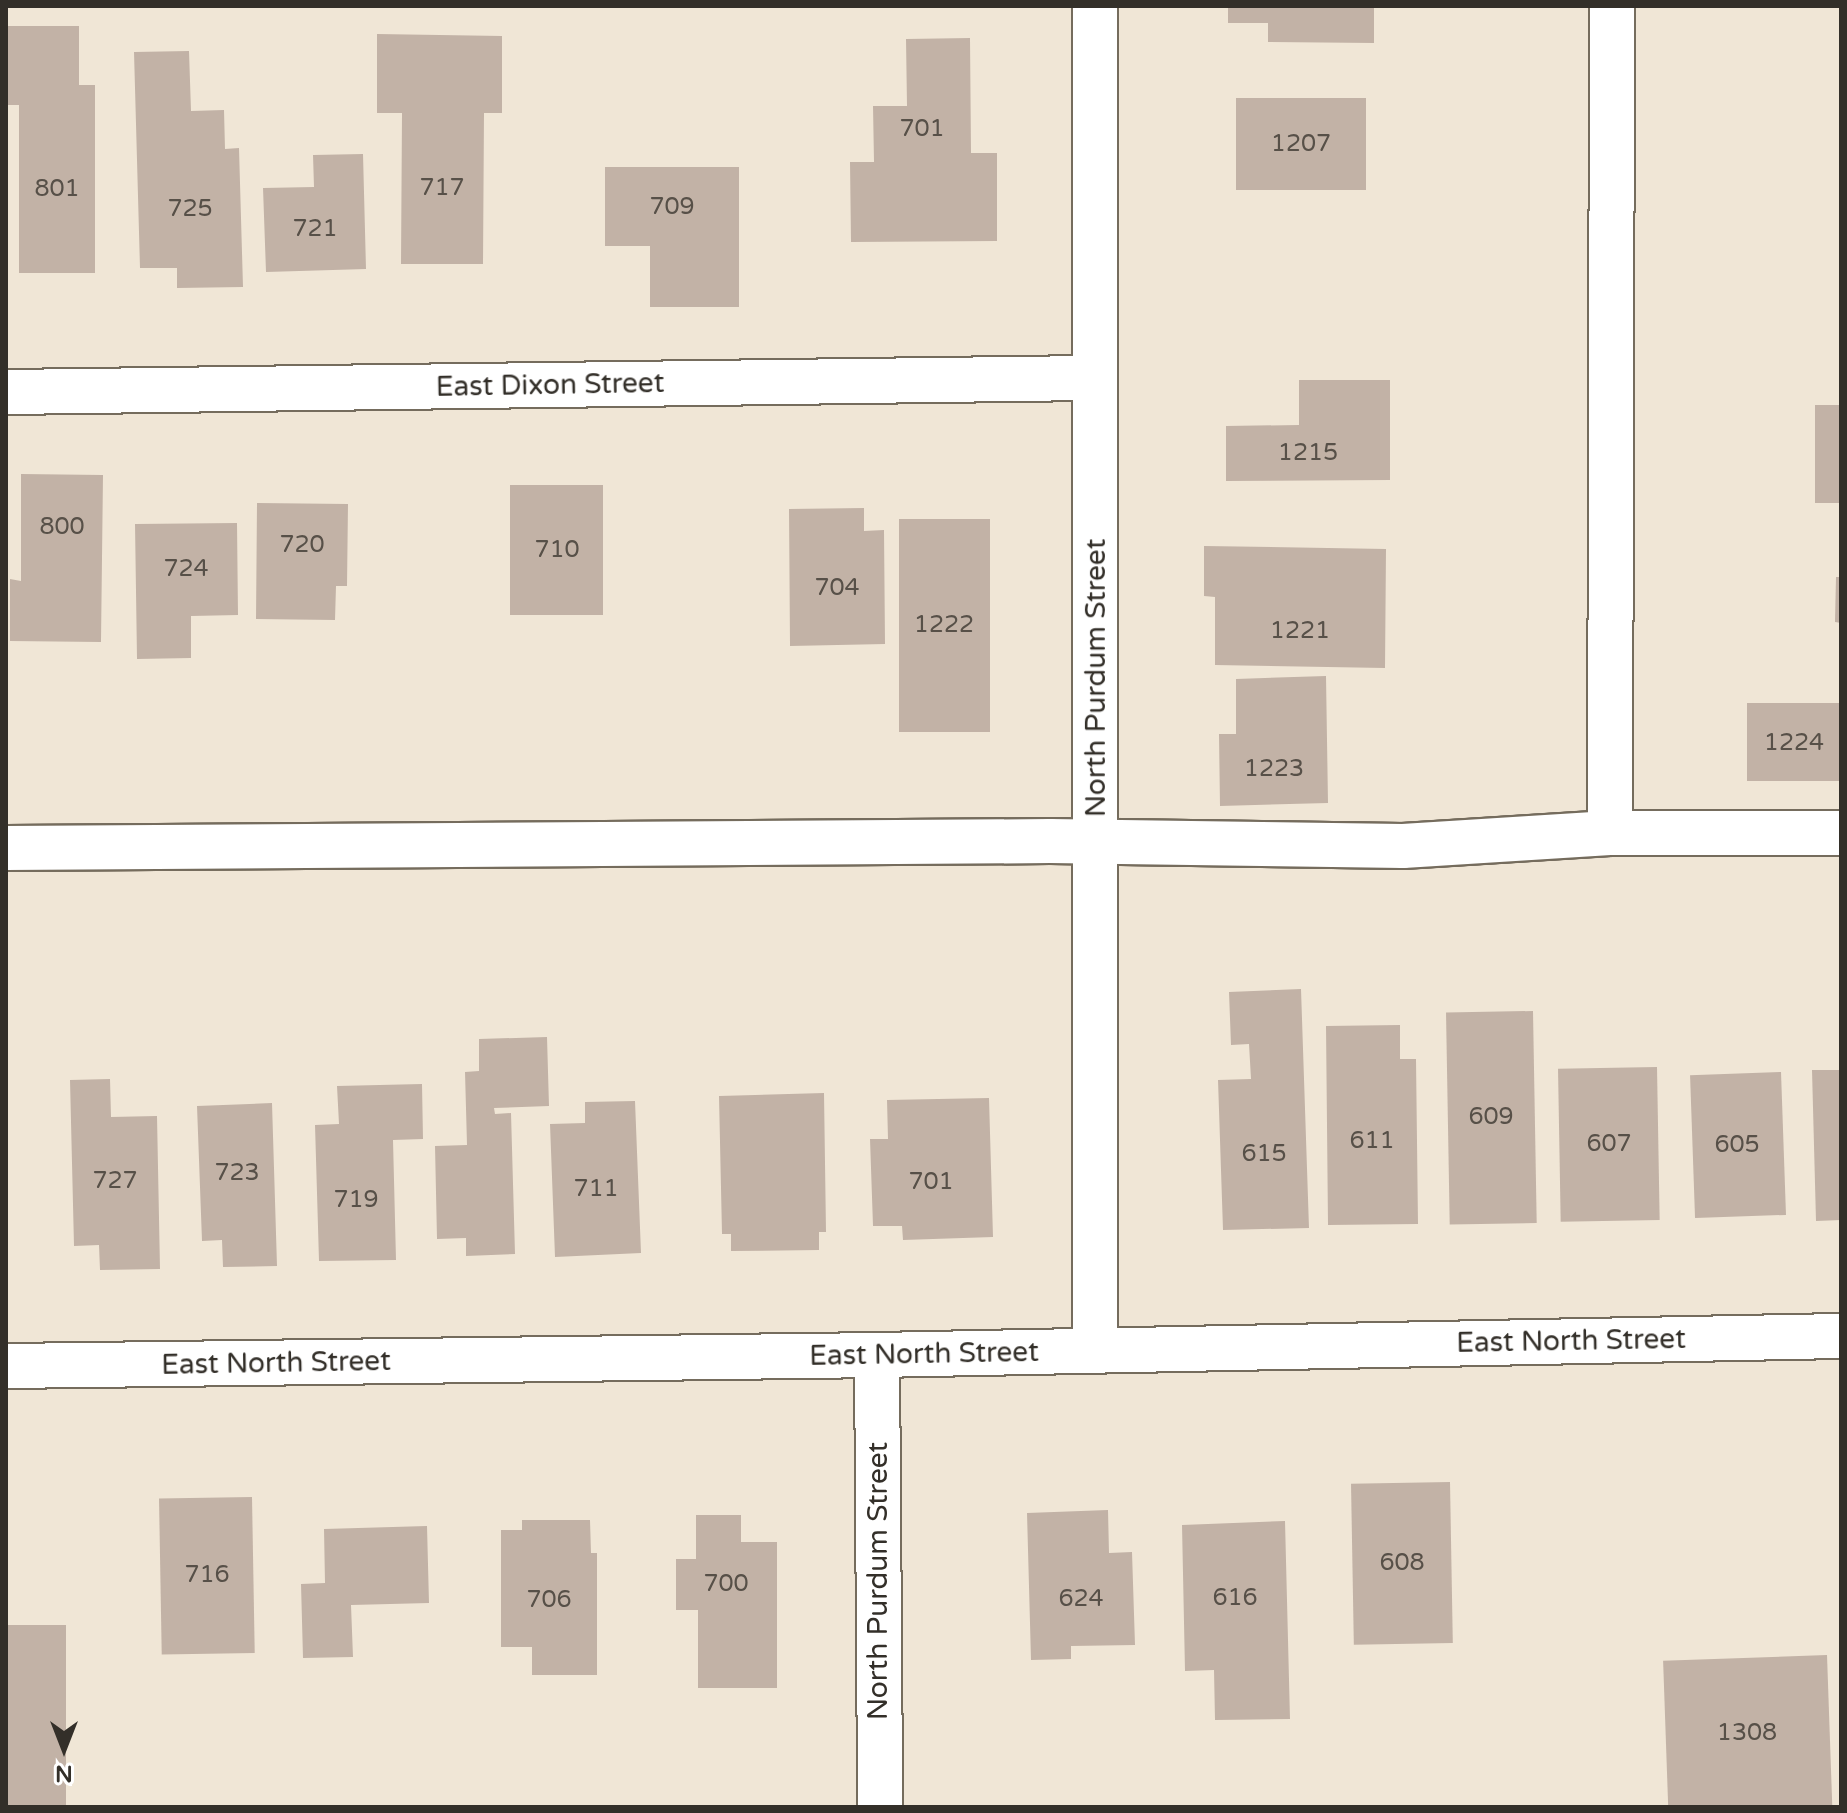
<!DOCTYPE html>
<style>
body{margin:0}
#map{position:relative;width:1847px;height:1813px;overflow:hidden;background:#f0e6d6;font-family:"Varela Round",sans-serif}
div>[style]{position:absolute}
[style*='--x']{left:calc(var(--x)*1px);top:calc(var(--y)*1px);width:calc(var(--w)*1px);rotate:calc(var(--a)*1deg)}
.building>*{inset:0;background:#c2b2a6;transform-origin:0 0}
.roads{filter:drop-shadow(2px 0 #756c5d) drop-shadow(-2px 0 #756c5d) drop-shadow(0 2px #756c5d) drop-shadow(0 -2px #756c5d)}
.minor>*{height:44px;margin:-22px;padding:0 22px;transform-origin:22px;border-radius:22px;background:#fff}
span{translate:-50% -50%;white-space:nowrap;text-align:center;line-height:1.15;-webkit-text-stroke:7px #fff;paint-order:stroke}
.number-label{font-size:24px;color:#575048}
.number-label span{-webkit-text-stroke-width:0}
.street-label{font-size:28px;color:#332f29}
.frame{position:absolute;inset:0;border:8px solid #332f29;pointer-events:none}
.north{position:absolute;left:24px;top:1709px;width:80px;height:80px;-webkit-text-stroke:6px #fff;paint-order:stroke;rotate:180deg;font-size:22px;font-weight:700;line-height:32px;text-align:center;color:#332f29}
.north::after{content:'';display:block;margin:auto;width:28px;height:36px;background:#332f29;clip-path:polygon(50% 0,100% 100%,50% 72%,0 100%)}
</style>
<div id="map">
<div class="building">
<div style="clip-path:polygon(1228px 6px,1374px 6px,1374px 43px,1268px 42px,1268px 23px,1228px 23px)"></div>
<div style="clip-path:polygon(6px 26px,79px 26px,79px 85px,95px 85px,95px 273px,19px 273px,19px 105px,6px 105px)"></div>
<div style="clip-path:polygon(377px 34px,502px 36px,502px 113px,484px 113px,483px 264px,401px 264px,402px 113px,377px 113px)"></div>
<div style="clip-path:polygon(970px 38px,971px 153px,997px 153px,997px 241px,851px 242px,850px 162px,874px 162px,873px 106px,907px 106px,906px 39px)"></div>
<div style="clip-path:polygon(189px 51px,191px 111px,224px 110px,225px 149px,239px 148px,243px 287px,177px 288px,177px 268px,140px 268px,134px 52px)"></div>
<div style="left:1236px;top:98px;width:130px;height:92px"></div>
<div style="clip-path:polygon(363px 154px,366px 269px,266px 272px,263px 188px,314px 187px,313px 155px)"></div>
<div style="clip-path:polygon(605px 167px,739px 167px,739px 307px,650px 307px,650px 246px,605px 246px)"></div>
<div style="clip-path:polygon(1299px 380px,1390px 380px,1390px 480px,1226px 481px,1226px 426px,1299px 425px)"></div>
<div style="left:1815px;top:405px;width:26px;height:98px"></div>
<div style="clip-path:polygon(21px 474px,103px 475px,101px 642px,10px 641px,10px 579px,21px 581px)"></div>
<div style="left:603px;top:485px;width:130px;height:93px;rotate:90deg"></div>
<div style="clip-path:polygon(257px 503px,348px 504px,347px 586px,336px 586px,335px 620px,256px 619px)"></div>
<div style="clip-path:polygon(864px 508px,864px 531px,884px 530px,885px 644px,790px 646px,789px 509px)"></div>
<div style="left:899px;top:519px;width:91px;height:213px"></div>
<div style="clip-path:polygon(237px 523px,238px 615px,191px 616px,191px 658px,137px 659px,135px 524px)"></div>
<div style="clip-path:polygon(1204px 546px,1386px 549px,1385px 668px,1215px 665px,1215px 597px,1204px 596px)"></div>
<div style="clip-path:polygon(1836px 577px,1841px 577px,1841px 623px,1835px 622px)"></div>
<div style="clip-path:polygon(1326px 676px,1328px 803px,1220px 806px,1219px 734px,1236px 734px,1236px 679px)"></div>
<div style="left:1841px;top:703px;width:78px;height:94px;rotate:90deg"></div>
<div style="clip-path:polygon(1301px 989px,1309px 1228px,1223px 1230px,1218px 1080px,1251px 1079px,1249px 1044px,1231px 1045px,1229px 992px)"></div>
<div style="left:1533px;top:1011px;width:212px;height:87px;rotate:89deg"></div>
<div style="clip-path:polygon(1400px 1025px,1400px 1059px,1416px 1059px,1418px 1224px,1328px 1225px,1326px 1026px)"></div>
<div style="clip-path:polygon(547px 1037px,549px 1106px,494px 1108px,495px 1114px,511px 1113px,515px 1254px,466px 1256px,466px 1238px,437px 1239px,435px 1146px,467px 1145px,465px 1072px,479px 1071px,479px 1039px)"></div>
<div style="left:1657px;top:1067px;width:153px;height:99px;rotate:89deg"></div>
<div style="clip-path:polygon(1812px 1070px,1841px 1070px,1841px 1220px,1816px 1221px)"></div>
<div style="left:1781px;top:1072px;width:143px;height:91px;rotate:88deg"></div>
<div style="clip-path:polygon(110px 1079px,111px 1117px,157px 1116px,160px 1269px,100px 1270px,99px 1245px,74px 1246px,70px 1080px)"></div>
<div style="clip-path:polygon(422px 1084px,423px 1139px,393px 1140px,396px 1260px,319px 1261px,315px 1125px,339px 1124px,337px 1086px)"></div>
<div style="clip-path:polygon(824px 1093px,826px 1232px,819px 1232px,819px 1250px,731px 1251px,731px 1234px,722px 1234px,719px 1096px)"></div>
<div style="clip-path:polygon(989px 1098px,993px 1237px,903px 1240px,902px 1226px,873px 1226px,870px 1139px,888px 1139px,887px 1100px)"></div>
<div style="clip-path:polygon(635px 1101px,641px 1253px,555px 1257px,550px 1124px,585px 1123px,585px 1102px)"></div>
<div style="clip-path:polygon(272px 1103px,277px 1266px,223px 1267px,222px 1240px,202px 1241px,197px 1106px)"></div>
<div style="left:1450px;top:1482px;width:161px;height:99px;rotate:89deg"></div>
<div style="left:252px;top:1497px;width:156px;height:93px;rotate:89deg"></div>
<div style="clip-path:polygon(1108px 1510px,1109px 1553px,1132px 1552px,1135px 1645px,1071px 1646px,1071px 1659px,1031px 1660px,1027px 1513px)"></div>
<div style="clip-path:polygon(696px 1515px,741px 1515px,741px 1542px,777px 1542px,777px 1688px,698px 1688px,698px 1610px,676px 1610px,676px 1559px,696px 1559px)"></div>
<div style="clip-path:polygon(522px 1520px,590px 1520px,591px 1553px,597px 1553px,597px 1675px,532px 1675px,532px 1647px,501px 1647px,501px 1530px,522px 1530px)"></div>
<div style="clip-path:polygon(1285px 1521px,1290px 1719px,1215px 1720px,1214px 1670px,1185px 1671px,1182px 1525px)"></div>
<div style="clip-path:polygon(427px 1526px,429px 1603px,351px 1605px,353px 1657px,303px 1658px,301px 1584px,325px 1583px,324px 1529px)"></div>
<div style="left:66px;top:1625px;width:182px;height:60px;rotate:90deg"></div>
<div style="left:1827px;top:1655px;width:152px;height:164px;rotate:88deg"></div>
</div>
<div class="roads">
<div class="minor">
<div style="--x:1095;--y:6;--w:1344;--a:90"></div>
<div style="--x:6;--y:392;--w:1088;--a:-0.74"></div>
<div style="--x:1610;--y:833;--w:827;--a:-89.86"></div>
<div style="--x:6;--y:848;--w:1044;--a:-0.38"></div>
<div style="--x:1050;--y:841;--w:353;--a:0.8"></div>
<div style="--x:1403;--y:846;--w:207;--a:-3.6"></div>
<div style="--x:1610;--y:833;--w:231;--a:0"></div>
<div style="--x:877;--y:1355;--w:452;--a:89.6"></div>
<div style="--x:6;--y:1366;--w:871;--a:-0.72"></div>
<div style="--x:877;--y:1355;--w:964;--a:-1.13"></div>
</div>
</div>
<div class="number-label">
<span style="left:922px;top:129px">701</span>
<span style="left:1301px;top:144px">1207</span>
<span style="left:442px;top:188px">717</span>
<span style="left:57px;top:189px">801</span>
<span style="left:672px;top:207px">709</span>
<span style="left:190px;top:209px">725</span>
<span style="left:315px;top:229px">721</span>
<span style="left:1308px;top:453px">1215</span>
<span style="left:62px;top:527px">800</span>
<span style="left:302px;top:545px">720</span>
<span style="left:557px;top:550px">710</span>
<span style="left:186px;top:569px">724</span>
<span style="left:837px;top:588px">704</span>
<span style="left:944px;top:625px">1222</span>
<span style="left:1300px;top:631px">1221</span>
<span style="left:1794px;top:743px">1224</span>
<span style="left:1274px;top:769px">1223</span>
<span style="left:1491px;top:1117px">609</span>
<span style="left:1372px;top:1141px">611</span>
<span style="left:1609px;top:1144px">607</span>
<span style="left:1737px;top:1145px">605</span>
<span style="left:1264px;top:1154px">615</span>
<span style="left:237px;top:1173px">723</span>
<span style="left:115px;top:1181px">727</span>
<span style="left:931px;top:1182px">701</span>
<span style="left:596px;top:1189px">711</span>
<span style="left:356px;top:1200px">719</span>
<span style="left:1402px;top:1563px">608</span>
<span style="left:207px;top:1575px">716</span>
<span style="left:726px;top:1584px">700</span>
<span style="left:1235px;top:1598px">616</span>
<span style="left:1081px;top:1599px">624</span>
<span style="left:549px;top:1600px">706</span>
<span style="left:1747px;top:1733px">1308</span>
</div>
<div class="street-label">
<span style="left:550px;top:385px;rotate:-1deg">East Dixon Street</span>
<span style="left:1096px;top:678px;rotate:-90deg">North Purdum Street</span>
<span style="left:1571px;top:1341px;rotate:-1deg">East North Street</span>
<span style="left:924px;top:1354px;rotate:-1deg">East North Street</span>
<span style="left:276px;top:1363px;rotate:-1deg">East North Street</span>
<span style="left:878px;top:1581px;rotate:-90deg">North Purdum Street</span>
</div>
<div class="frame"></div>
<div class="north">N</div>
</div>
